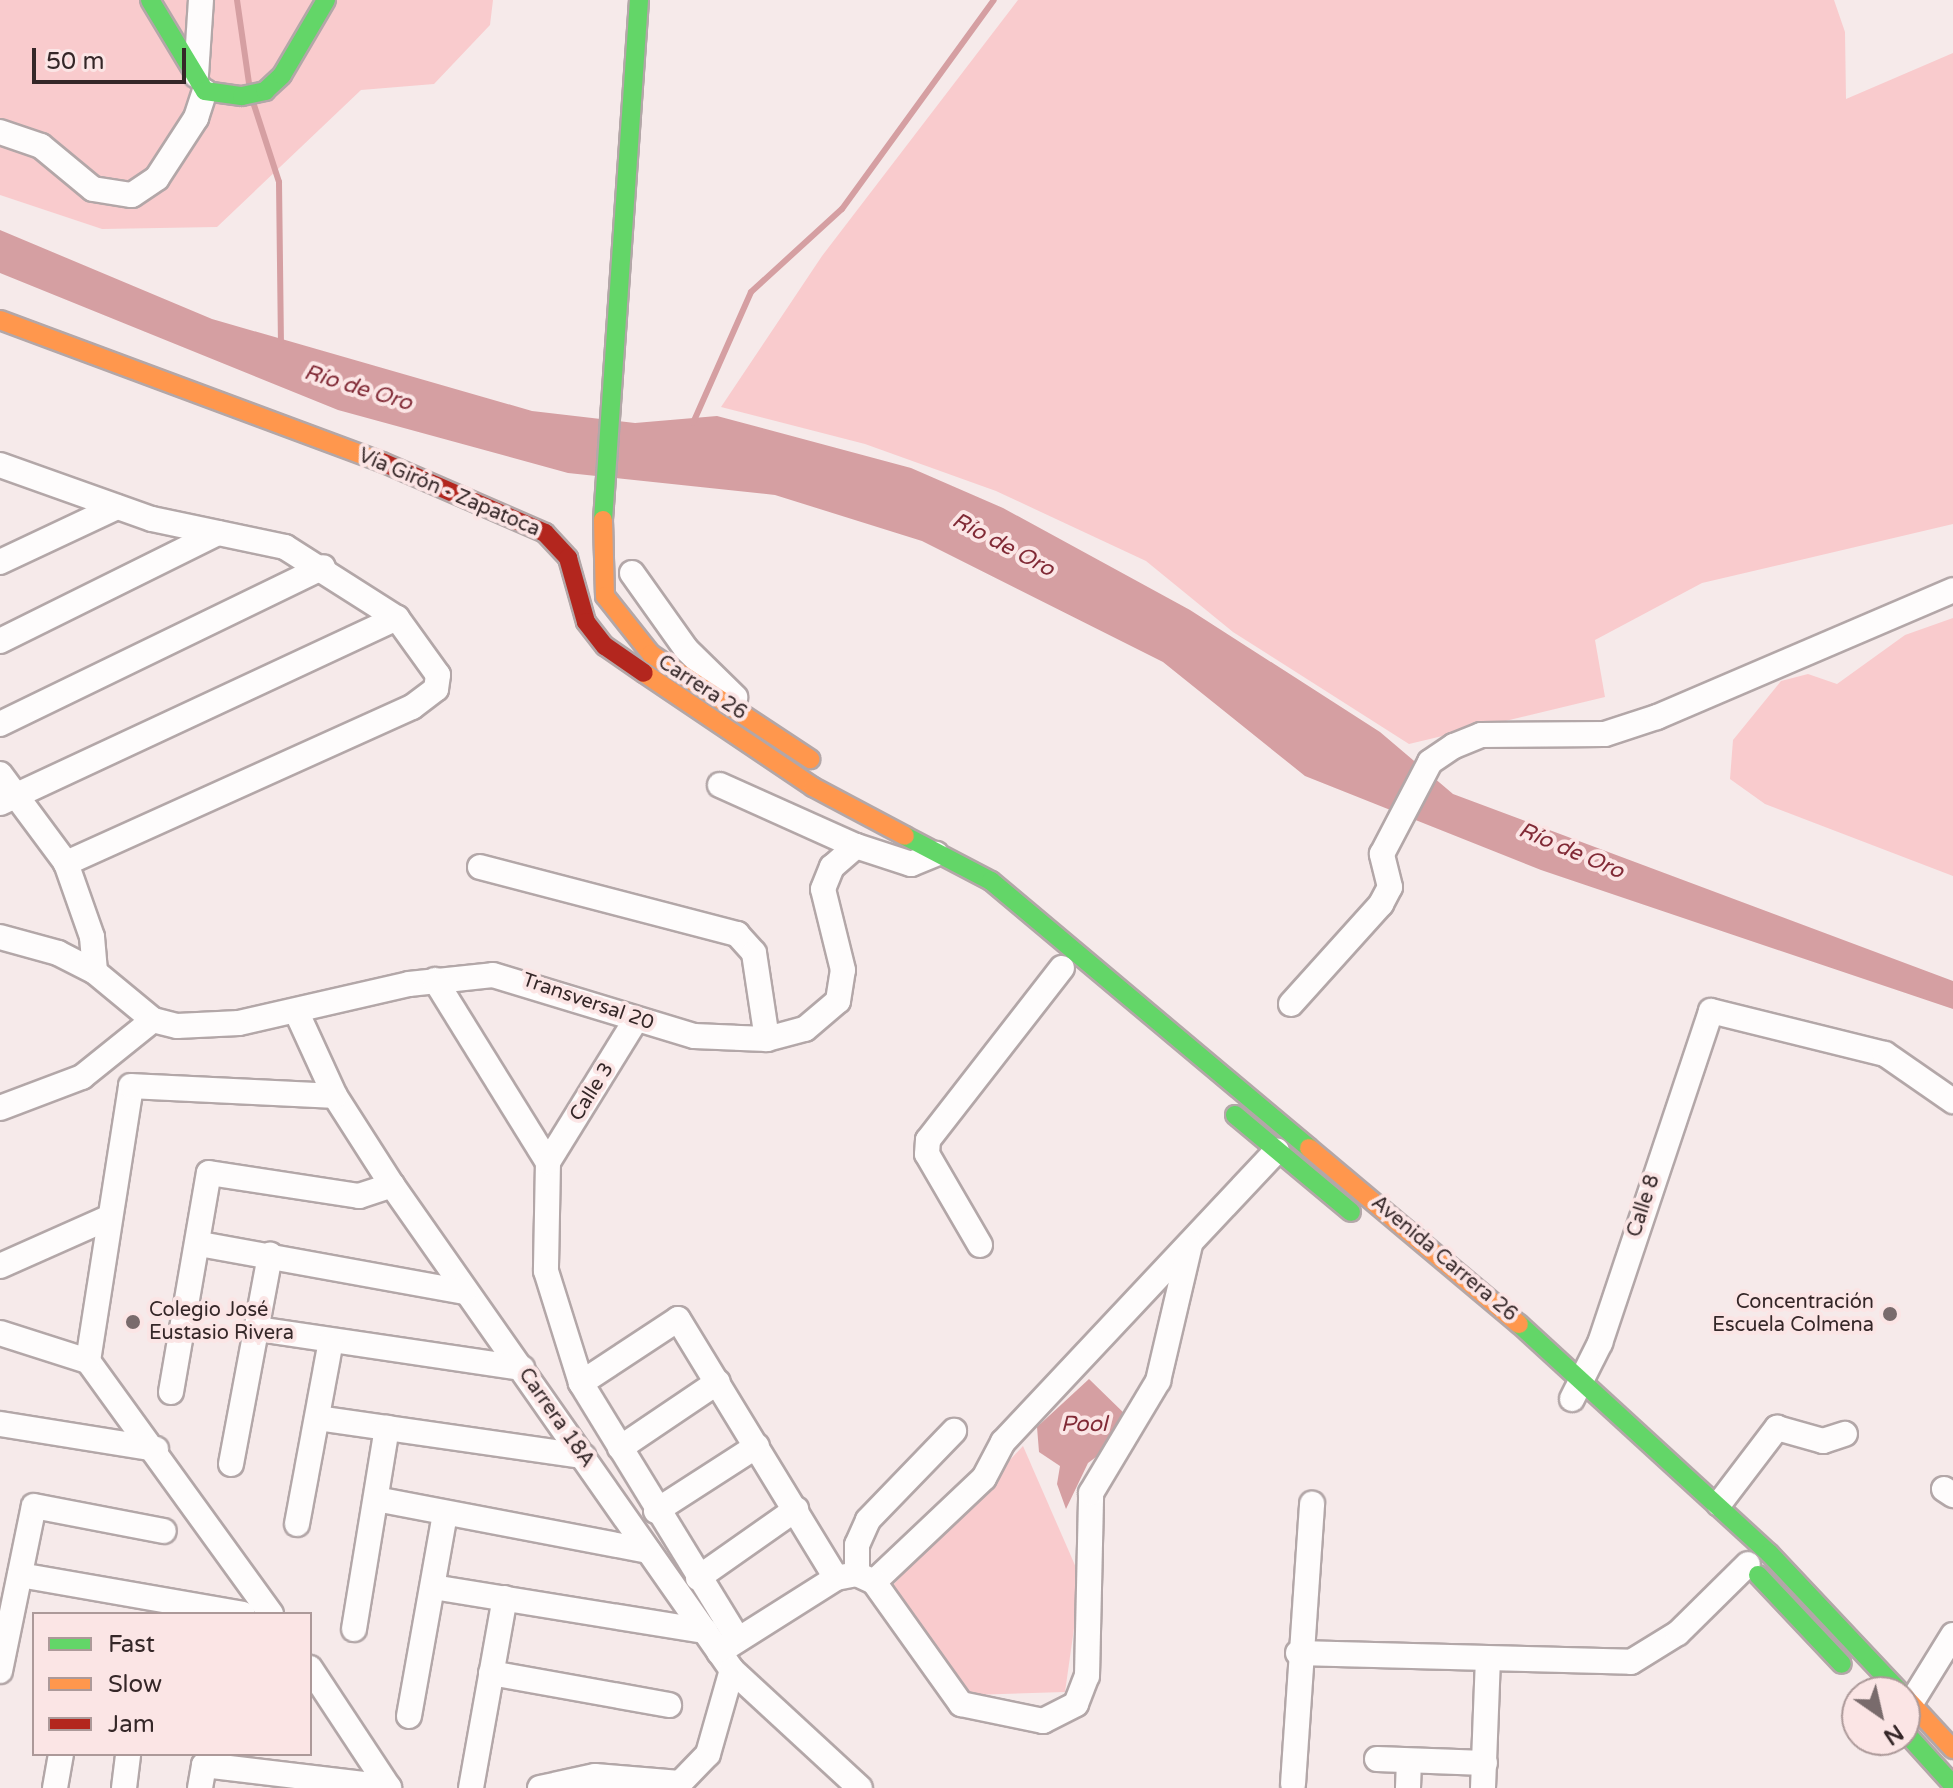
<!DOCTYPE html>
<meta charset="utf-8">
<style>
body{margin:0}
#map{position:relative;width:1953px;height:1788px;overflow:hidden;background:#f6eaea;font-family:"Varela Round",sans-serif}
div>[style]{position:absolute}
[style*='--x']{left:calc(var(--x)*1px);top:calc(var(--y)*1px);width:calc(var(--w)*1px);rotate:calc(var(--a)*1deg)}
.green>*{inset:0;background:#f9cbcd}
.water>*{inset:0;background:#d59fa2}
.stream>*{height:6px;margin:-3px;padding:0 3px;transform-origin:3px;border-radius:3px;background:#d59fa2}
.roads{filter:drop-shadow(2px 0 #b3a7a8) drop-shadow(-2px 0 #b3a7a8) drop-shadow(0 2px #b3a7a8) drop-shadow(0 -2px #b3a7a8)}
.street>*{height:24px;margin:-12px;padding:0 12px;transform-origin:12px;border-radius:12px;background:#fefcfc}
.fast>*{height:18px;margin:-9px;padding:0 9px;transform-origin:9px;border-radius:9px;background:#63d668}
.slow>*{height:18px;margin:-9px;padding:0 9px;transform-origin:9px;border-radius:9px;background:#ff974d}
.jam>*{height:18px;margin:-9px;padding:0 9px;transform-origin:9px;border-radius:9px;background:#b3261e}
.dots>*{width:22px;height:22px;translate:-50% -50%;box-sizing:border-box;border:4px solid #fbe5e5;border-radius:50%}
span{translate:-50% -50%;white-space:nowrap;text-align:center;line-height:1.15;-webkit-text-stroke:8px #fbe5e5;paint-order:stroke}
.street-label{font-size:20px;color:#352728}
.poi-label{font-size:20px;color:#352728}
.right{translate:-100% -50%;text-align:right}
.left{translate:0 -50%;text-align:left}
.water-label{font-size:22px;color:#812a36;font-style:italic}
.legend{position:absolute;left:32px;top:1612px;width:280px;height:144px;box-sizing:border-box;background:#fbe5e5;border:2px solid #ac9999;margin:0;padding:10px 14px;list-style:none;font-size:24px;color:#352728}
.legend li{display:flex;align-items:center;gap:16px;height:40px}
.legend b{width:40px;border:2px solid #ac9999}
.north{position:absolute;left:1841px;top:1676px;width:80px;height:80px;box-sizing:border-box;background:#fbe5e5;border:2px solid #ac9999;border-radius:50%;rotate:146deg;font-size:22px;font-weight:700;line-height:32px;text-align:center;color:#352728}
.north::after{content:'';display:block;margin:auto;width:28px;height:36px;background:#796b6c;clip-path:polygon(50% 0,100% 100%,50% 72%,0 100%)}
.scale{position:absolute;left:32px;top:48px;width:154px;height:36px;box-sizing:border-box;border:4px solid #352728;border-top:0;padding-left:10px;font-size:24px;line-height:28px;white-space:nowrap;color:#352728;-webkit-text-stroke:6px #fbe5e5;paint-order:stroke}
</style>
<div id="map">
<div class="green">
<div style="clip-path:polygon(0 0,493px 0,490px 25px,434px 84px,361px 90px,217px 227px,102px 229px,0 195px)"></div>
<div style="clip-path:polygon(1018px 0,1834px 0,1845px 32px,1846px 99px,1953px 53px,1953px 524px,1702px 583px,1595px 640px,1605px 697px,1409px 744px,1233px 632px,1146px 561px,996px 491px,865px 444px,721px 407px,822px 256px)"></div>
<div style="clip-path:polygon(1953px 618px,1953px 876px,1765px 804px,1730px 779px,1733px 740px,1781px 681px,1808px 674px,1837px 684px,1905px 635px)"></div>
<div style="clip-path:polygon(1023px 1446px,1081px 1579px,1065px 1692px,971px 1695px,892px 1586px)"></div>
</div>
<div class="water">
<div style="clip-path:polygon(0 230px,212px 319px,532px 411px,635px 423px,717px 416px,911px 468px,1003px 508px,1190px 610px,1380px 732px,1453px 794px,1953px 981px,1953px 1009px,1541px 870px,1305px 776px,1163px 662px,922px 541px,775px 495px,568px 473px,338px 410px,0 273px)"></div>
<div style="clip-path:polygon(1089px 1379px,1129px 1418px,1116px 1442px,1088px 1463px,1066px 1509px,1057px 1484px,1060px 1466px,1039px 1452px,1037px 1427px)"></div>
</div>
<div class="stream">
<div style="--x:237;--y:0;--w:84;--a:81.8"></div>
<div style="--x:254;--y:105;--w:81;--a:72"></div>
<div style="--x:279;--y:182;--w:160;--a:89.3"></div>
<div style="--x:693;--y:423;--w:143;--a:-66.1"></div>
<div style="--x:751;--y:292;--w:123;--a:-42.4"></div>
<div style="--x:842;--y:209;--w:258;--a:-54"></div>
</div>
<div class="roads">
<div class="street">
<div style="--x:196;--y:75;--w:75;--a:-86.2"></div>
<div style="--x:0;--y:132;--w:43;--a:18.9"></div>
<div style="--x:41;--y:146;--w:67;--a:39.6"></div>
<div style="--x:93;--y:189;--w:39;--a:9"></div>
<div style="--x:132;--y:195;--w:30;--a:-34"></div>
<div style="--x:157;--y:178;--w:72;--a:-57"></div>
<div style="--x:196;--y:118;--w:28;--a:-72"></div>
<div style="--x:0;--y:465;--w:161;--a:19.6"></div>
<div style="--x:152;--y:519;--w:136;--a:11.9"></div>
<div style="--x:285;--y:547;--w:133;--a:32.4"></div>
<div style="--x:397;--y:618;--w:70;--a:54.3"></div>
<div style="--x:438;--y:675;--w:14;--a:98"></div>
<div style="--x:436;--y:689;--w:30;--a:143"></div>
<div style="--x:412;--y:707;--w:380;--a:155.7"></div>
<div style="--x:0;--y:562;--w:129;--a:-25.2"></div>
<div style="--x:632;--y:573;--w:93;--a:54.6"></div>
<div style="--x:686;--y:649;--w:69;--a:44.4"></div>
<div style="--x:0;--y:641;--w:243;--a:-26.4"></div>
<div style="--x:0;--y:724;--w:359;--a:-25.9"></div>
<div style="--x:0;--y:774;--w:111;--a:53.4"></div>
<div style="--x:66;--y:863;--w:78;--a:70.6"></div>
<div style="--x:92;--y:937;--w:35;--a:85"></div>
<div style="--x:720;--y:785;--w:149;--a:24.2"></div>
<div style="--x:0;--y:803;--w:438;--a:-25"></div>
<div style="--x:480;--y:867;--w:266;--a:14.6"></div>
<div style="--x:737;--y:934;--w:25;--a:48"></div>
<div style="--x:754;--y:953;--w:87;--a:81.4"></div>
<div style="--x:0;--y:937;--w:60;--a:15.4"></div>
<div style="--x:58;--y:953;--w:42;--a:27.2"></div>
<div style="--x:95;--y:972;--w:75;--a:39.6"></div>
<div style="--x:153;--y:1020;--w:25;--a:14"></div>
<div style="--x:177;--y:1026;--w:62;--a:-2.8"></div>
<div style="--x:239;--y:1023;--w:174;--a:-12.9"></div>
<div style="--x:409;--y:984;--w:84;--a:-6.1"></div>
<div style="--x:493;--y:975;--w:210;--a:16.9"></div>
<div style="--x:694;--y:1036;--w:73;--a:2.4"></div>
<div style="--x:767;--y:1039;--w:39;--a:-15"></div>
<div style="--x:805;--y:1029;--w:43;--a:-40.3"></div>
<div style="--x:838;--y:1001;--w:31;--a:-81"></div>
<div style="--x:843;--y:970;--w:83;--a:-103.9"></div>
<div style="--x:823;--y:889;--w:24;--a:-68"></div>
<div style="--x:832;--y:867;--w:32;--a:-41"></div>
<div style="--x:856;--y:846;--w:58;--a:18.1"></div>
<div style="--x:911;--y:864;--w:27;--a:-22"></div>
<div style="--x:435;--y:980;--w:214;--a:58.2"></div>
<div style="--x:548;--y:1162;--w:109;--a:91.1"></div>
<div style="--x:546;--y:1271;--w:117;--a:72.6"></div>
<div style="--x:581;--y:1383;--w:300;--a:58.5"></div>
<div style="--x:1291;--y:1004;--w:135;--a:-48"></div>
<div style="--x:1381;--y:904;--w:19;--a:-62"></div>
<div style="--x:1390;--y:887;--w:34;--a:-104"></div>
<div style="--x:1382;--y:854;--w:104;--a:-62.4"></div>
<div style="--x:1430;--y:762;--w:29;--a:-34"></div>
<div style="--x:1454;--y:746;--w:29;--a:-22"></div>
<div style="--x:1481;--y:735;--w:124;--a:-0.5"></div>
<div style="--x:1605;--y:734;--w:55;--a:-18.1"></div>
<div style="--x:1657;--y:717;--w:322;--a:-23.2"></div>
<div style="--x:297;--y:1013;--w:91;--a:65.4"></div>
<div style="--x:335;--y:1096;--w:106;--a:57.4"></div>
<div style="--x:392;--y:1185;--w:592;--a:54.97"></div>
<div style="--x:732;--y:1670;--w:174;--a:42.7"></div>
<div style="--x:0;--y:1108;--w:88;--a:-20.7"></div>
<div style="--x:82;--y:1077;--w:91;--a:-38.8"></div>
<div style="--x:548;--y:1162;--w:166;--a:-58.3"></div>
<div style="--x:200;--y:1244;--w:268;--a:10.3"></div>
<div style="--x:980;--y:1245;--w:105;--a:-120.2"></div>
<div style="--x:927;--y:1154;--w:14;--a:-86"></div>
<div style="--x:928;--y:1140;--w:218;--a:-52.1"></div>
<div style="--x:0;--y:1266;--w:120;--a:-24"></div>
<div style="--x:258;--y:1329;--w:267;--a:8.4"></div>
<div style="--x:0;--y:1333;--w:92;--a:17.7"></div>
<div style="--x:88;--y:1361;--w:312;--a:54.1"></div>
<div style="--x:88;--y:1361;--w:278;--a:-81.1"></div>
<div style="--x:131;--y:1086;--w:204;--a:2.8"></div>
<div style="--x:581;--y:1383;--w:116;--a:-33.4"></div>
<div style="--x:678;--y:1319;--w:303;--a:58.6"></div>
<div style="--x:171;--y:1392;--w:222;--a:-80.2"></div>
<div style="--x:209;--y:1173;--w:152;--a:8.7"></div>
<div style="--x:359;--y:1196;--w:35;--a:-18"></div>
<div style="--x:1572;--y:1399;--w:63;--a:-63.4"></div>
<div style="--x:1600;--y:1343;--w:350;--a:-71.5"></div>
<div style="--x:1711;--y:1011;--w:179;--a:13.9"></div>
<div style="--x:1885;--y:1054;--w:83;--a:34.7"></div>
<div style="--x:318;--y:1418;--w:268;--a:8.2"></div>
<div style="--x:0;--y:1424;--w:158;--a:9.1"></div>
<div style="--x:620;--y:1448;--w:118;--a:-34"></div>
<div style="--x:231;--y:1464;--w:213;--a:-79.4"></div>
<div style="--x:1944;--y:1489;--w:11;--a:34"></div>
<div style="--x:376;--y:1499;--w:277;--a:10.8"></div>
<div style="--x:1719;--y:1504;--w:96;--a:-52.7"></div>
<div style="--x:1777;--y:1428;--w:48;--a:15.8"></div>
<div style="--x:1823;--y:1441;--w:23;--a:-18"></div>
<div style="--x:656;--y:1511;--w:120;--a:-32.8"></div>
<div style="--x:297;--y:1524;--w:186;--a:-79.5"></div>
<div style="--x:857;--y:1574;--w:29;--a:-90"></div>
<div style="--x:857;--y:1545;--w:27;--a:-66"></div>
<div style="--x:868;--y:1520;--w:124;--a:-46"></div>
<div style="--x:20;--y:1575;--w:226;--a:9.9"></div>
<div style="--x:698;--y:1578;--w:120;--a:-35.1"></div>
<div style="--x:874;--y:1582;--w:151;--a:-43.4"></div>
<div style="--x:984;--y:1478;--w:41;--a:-62.2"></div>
<div style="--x:1003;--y:1442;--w:400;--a:-46.8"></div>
<div style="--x:433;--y:1587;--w:276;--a:9.2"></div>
<div style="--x:354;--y:1629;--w:204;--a:-80.7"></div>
<div style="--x:719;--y:1652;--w:138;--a:-32.3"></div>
<div style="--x:836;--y:1578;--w:21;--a:-11"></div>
<div style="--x:857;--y:1574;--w:19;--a:25"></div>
<div style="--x:874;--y:1582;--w:150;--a:54.5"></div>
<div style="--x:961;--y:1704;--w:84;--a:11.7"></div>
<div style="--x:1043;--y:1721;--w:37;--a:-27"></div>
<div style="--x:1076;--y:1704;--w:30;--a:-69"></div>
<div style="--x:1087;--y:1676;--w:183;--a:-88.7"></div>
<div style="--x:1091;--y:1493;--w:131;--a:-59.1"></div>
<div style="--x:1158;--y:1381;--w:140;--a:-76.8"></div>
<div style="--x:1298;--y:1653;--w:333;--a:1.5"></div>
<div style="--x:1631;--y:1662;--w:55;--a:-31.7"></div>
<div style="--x:1678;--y:1633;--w:98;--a:-44.6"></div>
<div style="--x:310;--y:1668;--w:144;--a:56.6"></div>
<div style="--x:0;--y:1671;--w:168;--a:-78.4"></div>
<div style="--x:34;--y:1506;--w:132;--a:10.9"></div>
<div style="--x:491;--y:1673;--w:181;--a:10.2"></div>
<div style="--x:1911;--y:1703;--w:80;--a:-58.3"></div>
<div style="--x:409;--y:1716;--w:206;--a:-79.9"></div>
<div style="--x:1377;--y:1759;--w:108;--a:2.1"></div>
<div style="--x:1293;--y:1784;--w:281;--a:-86.1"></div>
<div style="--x:55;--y:1788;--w:35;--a:-80"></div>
<div style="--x:124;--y:1788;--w:34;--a:-83"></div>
<div style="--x:200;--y:1788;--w:23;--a:-80"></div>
<div style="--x:204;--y:1765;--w:186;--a:6.8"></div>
<div style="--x:471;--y:1788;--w:193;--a:-79.9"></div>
<div style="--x:540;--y:1788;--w:56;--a:-12.3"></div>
<div style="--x:595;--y:1776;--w:85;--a:4.7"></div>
<div style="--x:680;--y:1783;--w:40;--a:-46"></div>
<div style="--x:708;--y:1754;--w:87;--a:-74.1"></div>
<div style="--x:1408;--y:1788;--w:26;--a:-88"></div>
<div style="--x:1483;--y:1788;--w:129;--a:-87.8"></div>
</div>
<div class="fast">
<div style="--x:150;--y:0;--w:106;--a:58.9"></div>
<div style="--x:205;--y:91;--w:37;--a:8"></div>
<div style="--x:242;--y:96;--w:24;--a:-12"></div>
<div style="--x:265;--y:91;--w:23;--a:-43"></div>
<div style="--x:282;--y:75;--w:87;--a:-59.6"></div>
<div style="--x:603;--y:520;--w:521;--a:-86.04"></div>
<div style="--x:905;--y:836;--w:97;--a:27.6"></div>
<div style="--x:991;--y:881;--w:415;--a:40"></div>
<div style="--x:1235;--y:1115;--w:151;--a:39.9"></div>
<div style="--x:1519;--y:1324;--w:339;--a:42.5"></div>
<div style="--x:1769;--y:1553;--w:191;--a:46.7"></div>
<div style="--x:1758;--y:1575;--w:122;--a:46.7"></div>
<div style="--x:1905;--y:1732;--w:72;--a:47.8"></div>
</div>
<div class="slow">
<div style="--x:0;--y:320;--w:408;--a:20.4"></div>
<div style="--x:603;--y:520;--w:76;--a:88.5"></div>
<div style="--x:605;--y:596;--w:74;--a:51.6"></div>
<div style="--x:651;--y:654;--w:191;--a:33.4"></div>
<div style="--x:644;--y:673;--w:204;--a:34"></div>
<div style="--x:813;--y:787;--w:104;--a:28"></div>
<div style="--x:1309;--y:1148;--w:274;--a:40"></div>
<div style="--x:1905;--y:1697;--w:71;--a:47.3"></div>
</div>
<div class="jam">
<div style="--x:382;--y:462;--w:178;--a:23.5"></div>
<div style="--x:545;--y:533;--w:34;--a:47"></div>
<div style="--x:568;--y:558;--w:66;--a:74.3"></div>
<div style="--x:586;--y:622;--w:31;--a:52"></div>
<div style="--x:605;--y:646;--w:47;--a:34.7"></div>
</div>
</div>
<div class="dots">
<div style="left:1890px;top:1314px;background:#796b6c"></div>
<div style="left:133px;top:1322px;background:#796b6c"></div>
</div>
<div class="street-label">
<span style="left:449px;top:493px;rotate:23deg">Vía Girón - Zapatoca</span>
<span style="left:702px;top:688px;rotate:33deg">Carrera 26</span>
<span style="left:588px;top:1002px;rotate:19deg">Transversal 20</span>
<span style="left:592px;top:1092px;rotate:-58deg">Calle 3</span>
<span style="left:1644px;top:1206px;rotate:-72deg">Calle 8</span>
<span style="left:1444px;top:1259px;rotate:40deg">Avenida Carrera 26</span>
<span style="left:556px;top:1418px;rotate:55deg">Carrera 18A</span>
</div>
<div class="poi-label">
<span class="right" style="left:1874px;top:1314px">Concentración<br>Escuela Colmena</span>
<span class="left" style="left:149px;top:1322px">Colegio José<br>Eustasio Rivera</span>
</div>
<div class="water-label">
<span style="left:358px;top:388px;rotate:17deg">Río de Oro</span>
<span style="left:1003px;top:545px;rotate:28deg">Río de Oro</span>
<span style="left:1571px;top:851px;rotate:23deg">Río de Oro</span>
<span style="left:1084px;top:1425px">Pool</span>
</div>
<ul class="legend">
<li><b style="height:10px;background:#63d668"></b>Fast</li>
<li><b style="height:10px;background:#ff974d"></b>Slow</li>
<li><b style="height:10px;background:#b3261e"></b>Jam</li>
</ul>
<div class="north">N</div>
<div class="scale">50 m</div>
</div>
